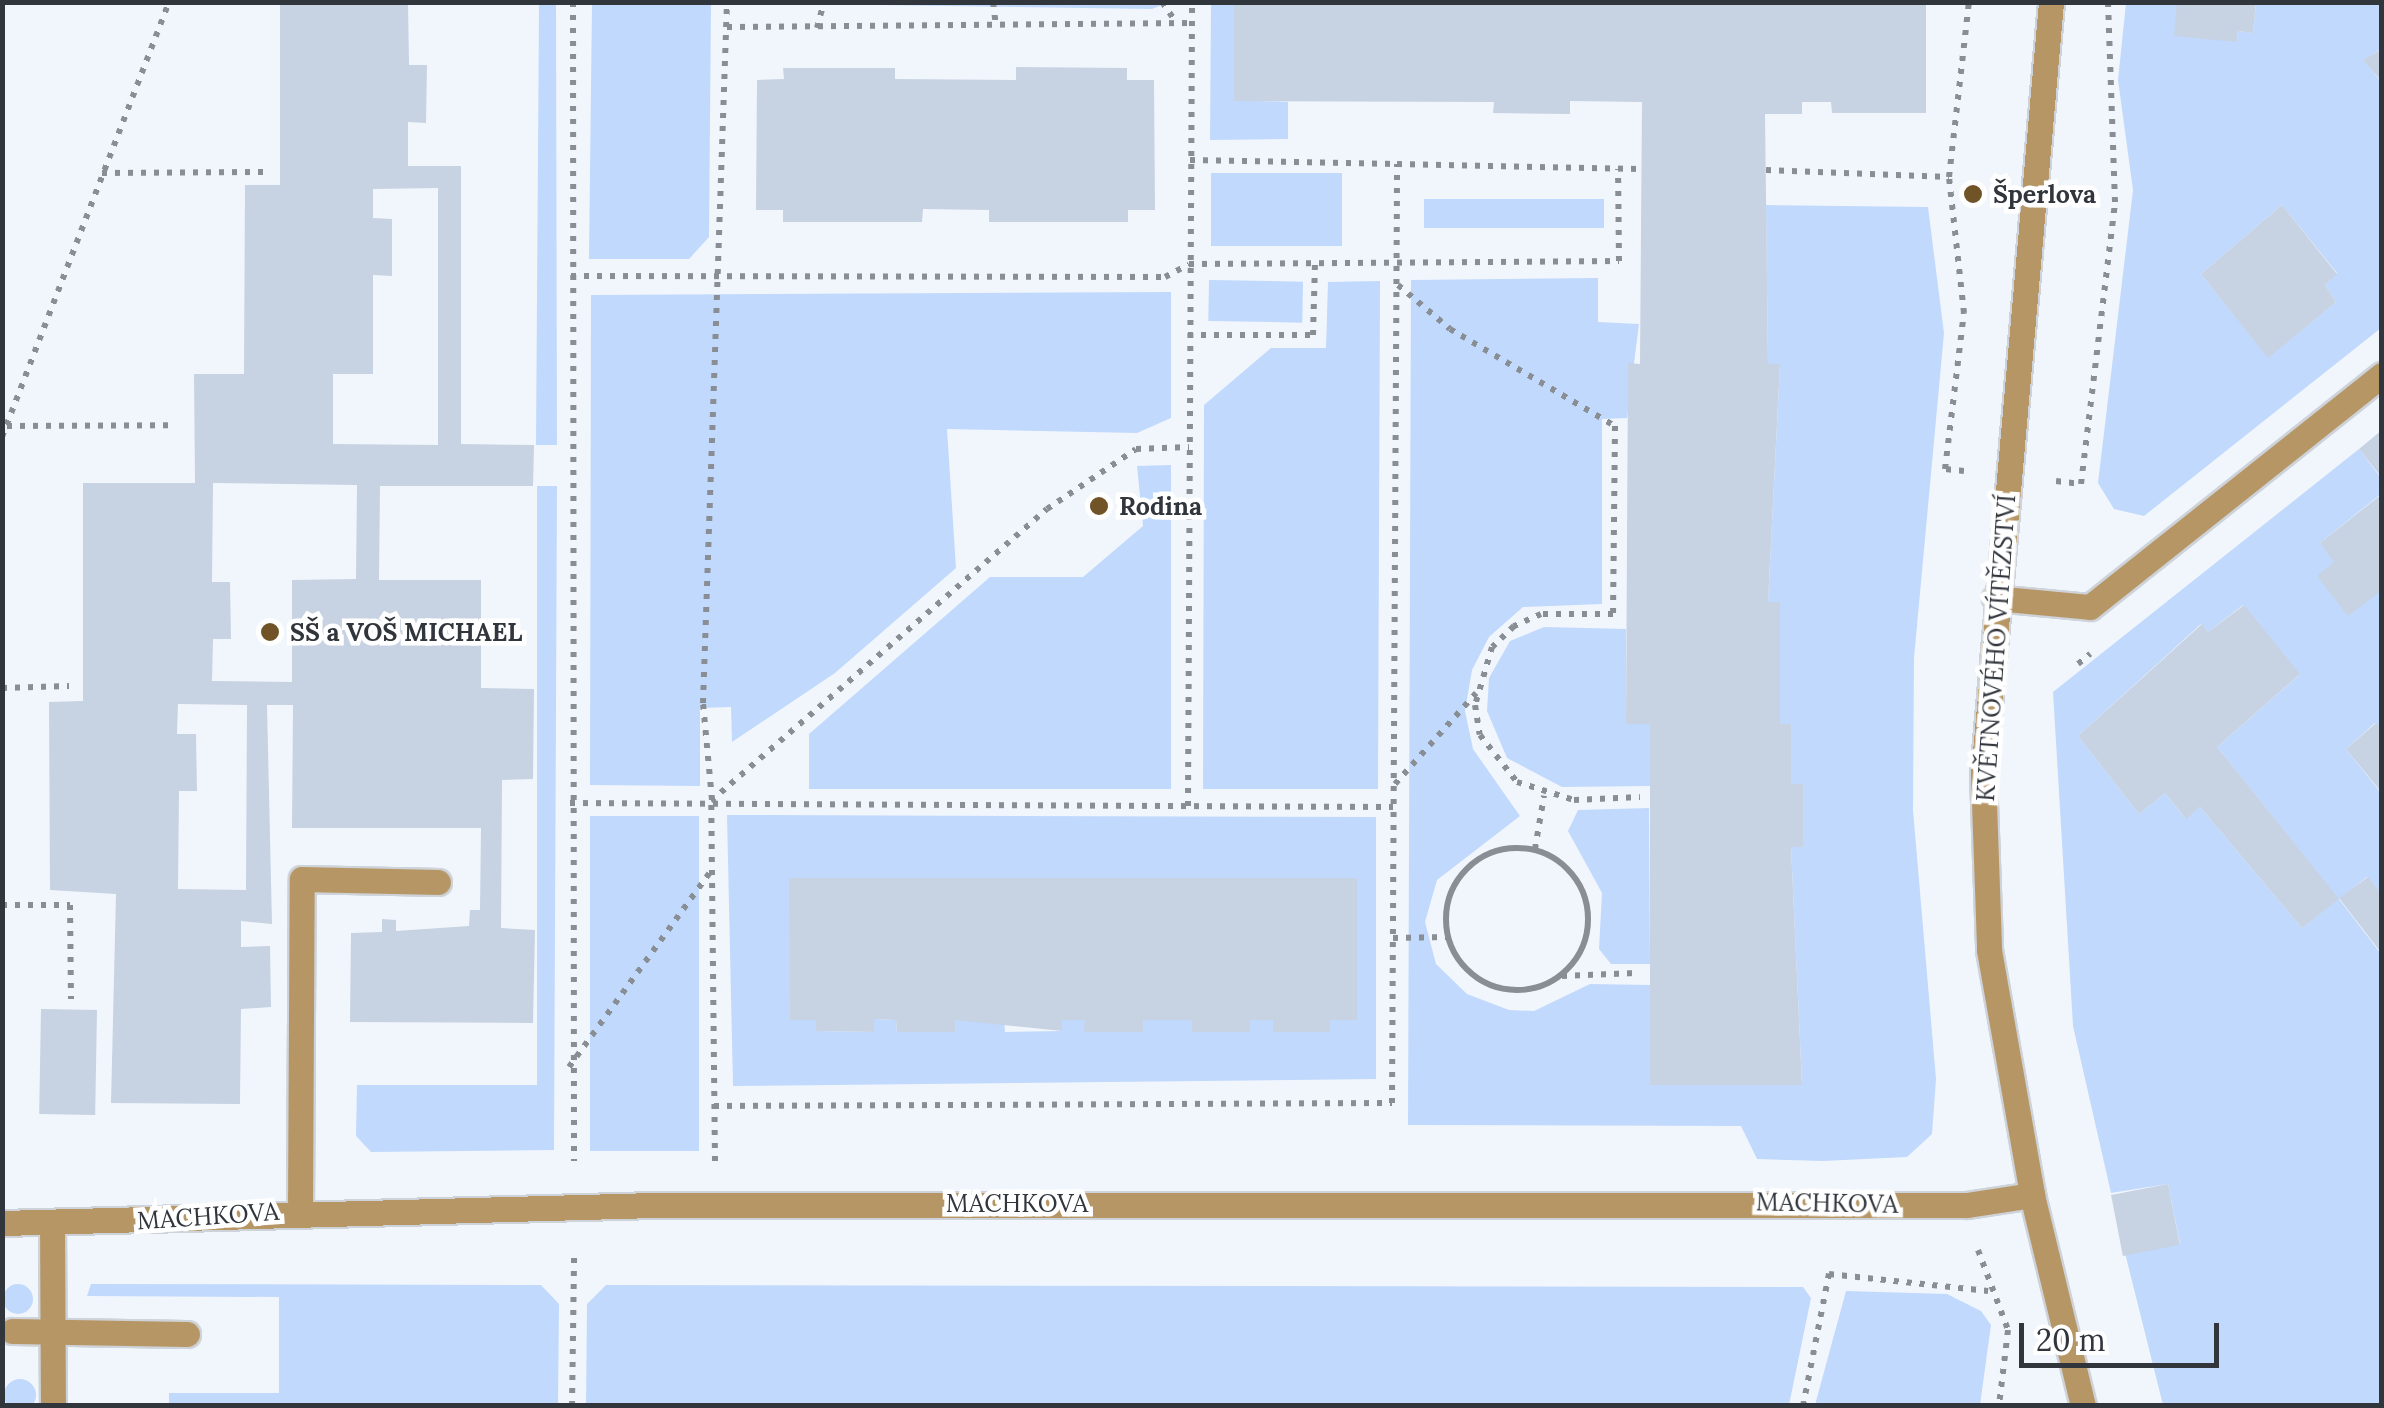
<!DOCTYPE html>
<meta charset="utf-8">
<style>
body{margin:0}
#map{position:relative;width:2384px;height:1408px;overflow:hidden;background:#f1f6fc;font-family:Lora,serif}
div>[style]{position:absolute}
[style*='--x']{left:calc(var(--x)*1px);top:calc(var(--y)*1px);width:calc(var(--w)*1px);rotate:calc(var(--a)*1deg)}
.green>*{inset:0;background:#c1d9fd;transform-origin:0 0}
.round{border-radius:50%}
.building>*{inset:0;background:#c7d2e2;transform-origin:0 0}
.path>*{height:6px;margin-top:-3px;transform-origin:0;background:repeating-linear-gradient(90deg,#898e94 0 5px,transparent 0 13px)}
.path>.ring{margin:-3px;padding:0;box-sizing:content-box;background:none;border:6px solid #898e94;border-radius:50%}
.roads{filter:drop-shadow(2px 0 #ced3d9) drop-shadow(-2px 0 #ced3d9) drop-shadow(0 2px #ced3d9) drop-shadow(0 -2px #ced3d9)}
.minor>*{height:25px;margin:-12.5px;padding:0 12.5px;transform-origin:12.5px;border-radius:12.5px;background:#b79666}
.dots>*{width:28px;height:28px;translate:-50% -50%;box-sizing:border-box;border:5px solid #fff;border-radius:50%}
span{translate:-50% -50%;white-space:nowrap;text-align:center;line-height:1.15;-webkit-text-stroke:9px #fff;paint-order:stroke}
.poi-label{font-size:25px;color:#31353c;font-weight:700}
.left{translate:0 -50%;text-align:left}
.street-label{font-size:25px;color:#31353c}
.frame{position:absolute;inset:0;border:5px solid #31353c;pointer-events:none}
.scale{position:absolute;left:2019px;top:1323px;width:200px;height:45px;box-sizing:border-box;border:5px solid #31353c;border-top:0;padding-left:12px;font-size:30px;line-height:35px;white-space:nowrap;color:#31353c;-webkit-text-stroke:8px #fff;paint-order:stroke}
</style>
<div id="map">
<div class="green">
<div style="clip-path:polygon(556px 3px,557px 445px,536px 445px,539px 3px)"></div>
<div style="clip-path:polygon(592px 3px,711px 3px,709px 237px,689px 259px,589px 259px)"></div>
<div style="clip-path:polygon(752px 3px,1167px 3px,1152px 9px)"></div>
<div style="clip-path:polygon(1211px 3px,1234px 3px,1234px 100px,1288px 102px,1288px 139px,1210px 140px)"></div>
<div style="clip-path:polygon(evenodd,2126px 3px,2177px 3px,2237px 42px,2238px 31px,2253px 33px,2256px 3px,2381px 3px,2381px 49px,2364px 60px,2381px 82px,2381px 328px,2144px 516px,2114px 509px,2098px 483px,2133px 190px,2118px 80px,2126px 3px,2282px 205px,2337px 273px,2325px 285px,2336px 302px,2268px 357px,2201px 274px,2282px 205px)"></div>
<div style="left:1211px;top:173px;width:131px;height:73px"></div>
<div style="left:1604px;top:199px;width:29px;height:180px;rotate:90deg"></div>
<div style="clip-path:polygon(1766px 205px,1928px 207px,1944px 333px,1914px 658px,1913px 810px,1936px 1079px,1932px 1134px,1907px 1157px,1823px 1161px,1757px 1159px,1741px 1126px,1408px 1125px,1411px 280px,1598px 278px,1598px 322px,1639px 324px,1627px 418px,1602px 419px,1602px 604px,1523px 607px,1489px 637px,1472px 670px,1465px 711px,1473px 749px,1520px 816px,1437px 880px,1425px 922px,1436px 964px,1467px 994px,1509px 1010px,1534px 1011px,1590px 984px,1650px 985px,1651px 1085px,1802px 1084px,1791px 847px,1803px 847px,1803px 785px,1791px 784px,1791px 725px,1780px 724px,1780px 603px,1768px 602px,1780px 365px,1768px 364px)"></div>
<div style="left:1209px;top:280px;width:94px;height:41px;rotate:1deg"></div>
<div style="clip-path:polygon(1380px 281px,1378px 789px,1203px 789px,1204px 405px,1271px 348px,1326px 348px,1328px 282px)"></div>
<div style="clip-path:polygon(1171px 292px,1171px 418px,1137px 433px,947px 429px,956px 568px,835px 673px,732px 742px,731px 707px,700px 708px,700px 786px,590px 785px,591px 295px)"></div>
<div style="clip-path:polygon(evenodd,2359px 449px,2381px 478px,2381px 494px,2320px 543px,2381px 590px,2381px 730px,2375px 723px,2346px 749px,2381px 793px,2381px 895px,2367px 877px,2339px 899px,2381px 954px,2381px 1405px,2163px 1405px,2125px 1253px,2180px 1244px,2168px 1184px,2111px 1193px,2073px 1026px,2053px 692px,2359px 449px,2243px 605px,2299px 675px,2217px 747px,2338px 899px,2302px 928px,2200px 807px,2185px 818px,2165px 793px,2139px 814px,2078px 736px,2201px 624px,2208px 632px,2243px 605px)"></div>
<div style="clip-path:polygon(1171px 465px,1171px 789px,809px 789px,809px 734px,990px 577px,1083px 577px,1143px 526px,1137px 466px)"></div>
<div style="clip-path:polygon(537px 486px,557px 486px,554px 1150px,371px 1152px,356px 1136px,357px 1085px,537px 1085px)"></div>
<div style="clip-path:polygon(1544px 627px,1626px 629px,1626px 723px,1650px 724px,1650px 786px,1562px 787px,1507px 758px,1487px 711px,1489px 678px,1510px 641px)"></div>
<div style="clip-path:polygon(1649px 808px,1650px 964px,1611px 964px,1599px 949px,1602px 893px,1568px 831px,1578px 810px)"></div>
<div style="clip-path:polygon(evenodd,727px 815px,1376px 817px,1376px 1079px,733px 1086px,727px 815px,790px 878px,1357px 878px,1357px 1019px,1330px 1020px,1330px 1032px,1274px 1032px,1273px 1020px,1250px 1020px,1250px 1032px,1193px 1032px,1192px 1020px,1062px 1020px,1061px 1031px,1005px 1032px,1004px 1020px,955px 1020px,954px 1032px,897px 1032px,896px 1020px,874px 1019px,874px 1032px,817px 1031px,816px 1020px,790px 1019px,790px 878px)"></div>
<div style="left:590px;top:816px;width:109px;height:335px"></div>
<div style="clip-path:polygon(91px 1284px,541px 1285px,559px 1304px,558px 1405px,169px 1405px,169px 1393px,279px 1393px,279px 1297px,87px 1296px)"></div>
<div class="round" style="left:3px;top:1284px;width:30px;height:30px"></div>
<div style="clip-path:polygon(606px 1285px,1803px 1287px,1811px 1298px,1789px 1405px,586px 1405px,587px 1304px)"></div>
<div style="clip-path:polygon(1846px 1291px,1947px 1294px,1981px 1311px,1991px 1325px,1980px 1405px,1815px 1405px)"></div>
<div class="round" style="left:4px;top:1379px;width:32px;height:32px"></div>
</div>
<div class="building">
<div style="clip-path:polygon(evenodd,280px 2px,408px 2px,409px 65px,427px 65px,426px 123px,408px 122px,408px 166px,461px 166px,461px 444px,534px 445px,533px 486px,380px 486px,379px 580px,481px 580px,481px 688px,534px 689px,533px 779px,502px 780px,501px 928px,535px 930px,533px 1023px,350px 1022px,351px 933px,382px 932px,382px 919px,396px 920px,396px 931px,469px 926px,470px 910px,480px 910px,481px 828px,292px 828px,293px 705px,267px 705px,272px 924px,241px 921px,241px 947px,270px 946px,271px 1007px,241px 1009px,240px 1104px,111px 1103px,116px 894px,50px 890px,49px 702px,83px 701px,83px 483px,195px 483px,194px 374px,244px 374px,245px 185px,280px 185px,280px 2px,438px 188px,438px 445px,333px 444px,333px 374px,373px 374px,373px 275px,392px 276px,392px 219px,373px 218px,373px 189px,438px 188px,280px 2px,213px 483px,357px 485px,356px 579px,292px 580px,292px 682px,212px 681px,213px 639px,231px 639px,230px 582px,212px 582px,213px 483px,280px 2px,178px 704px,247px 705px,246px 890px,178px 889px,179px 791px,197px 791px,196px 734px,177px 734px,178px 704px)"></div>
<div style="clip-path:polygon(1234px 2px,1926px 2px,1926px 113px,1832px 113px,1831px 102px,1802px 102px,1802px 114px,1765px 114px,1768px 364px,1780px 364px,1768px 602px,1780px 602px,1780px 724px,1791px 724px,1791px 784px,1803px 784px,1803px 847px,1791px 847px,1802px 1085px,1650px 1085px,1650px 724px,1626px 724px,1628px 363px,1640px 364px,1642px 102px,1570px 101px,1570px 114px,1493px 113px,1494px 102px,1234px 101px)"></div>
<div style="clip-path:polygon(2177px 2px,2256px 2px,2253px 33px,2238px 31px,2237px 42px,2174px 36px)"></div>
<div style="clip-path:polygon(2382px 49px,2382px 82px,2363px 60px)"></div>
<div style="clip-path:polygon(1016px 67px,1127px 68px,1127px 80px,1154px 80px,1155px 210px,1128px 210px,1128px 222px,989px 222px,989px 210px,923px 209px,922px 222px,783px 222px,783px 210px,756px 210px,757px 80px,784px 79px,783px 68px,895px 68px,895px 79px,1016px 80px)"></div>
<div style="clip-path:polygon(2282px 205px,2337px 274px,2325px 285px,2336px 302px,2268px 358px,2201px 274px)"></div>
<div style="clip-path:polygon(2382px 430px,2382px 478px,2359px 449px)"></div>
<div style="clip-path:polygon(2382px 494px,2382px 590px,2348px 616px,2317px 576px,2334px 562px,2320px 543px)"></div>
<div style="clip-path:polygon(2244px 605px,2300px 674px,2217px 747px,2339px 899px,2302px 928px,2200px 807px,2186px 819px,2165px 793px,2139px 814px,2078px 736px,2202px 624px,2208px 632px)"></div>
<div style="clip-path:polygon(2376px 723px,2382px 730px,2382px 793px,2346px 749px)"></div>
<div style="clip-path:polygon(2368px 877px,2382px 895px,2382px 954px,2339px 898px)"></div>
<div style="clip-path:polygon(789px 878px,1357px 878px,1357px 1020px,1330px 1020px,1330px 1032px,1273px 1032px,1273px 1020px,1250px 1020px,1250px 1032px,1192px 1032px,1192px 1020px,1143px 1020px,1143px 1032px,1084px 1032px,1085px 1020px,1062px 1020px,1062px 1031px,955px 1020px,955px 1032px,897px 1032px,896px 1020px,874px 1019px,874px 1032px,816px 1031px,816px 1020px,790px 1020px)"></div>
<div style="left:41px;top:1009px;width:56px;height:105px;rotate:1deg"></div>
<div style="left:2168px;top:1184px;width:62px;height:58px;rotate:79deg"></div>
</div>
<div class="path">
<div style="--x:573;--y:2;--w:1159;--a:89.95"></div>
<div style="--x:993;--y:2;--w:24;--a:83"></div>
<div style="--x:1162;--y:2;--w:24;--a:55"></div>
<div style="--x:727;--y:27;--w:464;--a:-0.5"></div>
<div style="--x:817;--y:28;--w:27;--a:-75"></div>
<div style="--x:1190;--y:160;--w:207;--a:1.1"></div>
<div style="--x:1766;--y:170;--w:183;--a:2.2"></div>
<div style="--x:102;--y:173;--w:161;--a:-0.4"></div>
<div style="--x:571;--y:276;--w:594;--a:0.1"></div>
<div style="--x:1165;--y:277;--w:27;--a:-28"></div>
<div style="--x:1189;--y:264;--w:430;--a:-0.4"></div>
<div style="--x:1619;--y:261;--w:92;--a:-90.6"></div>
<div style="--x:1398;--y:285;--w:68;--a:40.2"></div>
<div style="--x:1450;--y:329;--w:191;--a:30.5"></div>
<div style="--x:1615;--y:426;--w:188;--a:90.6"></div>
<div style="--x:1613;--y:614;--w:72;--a:180"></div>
<div style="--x:1541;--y:614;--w:30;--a:156"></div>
<div style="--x:1514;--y:626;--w:30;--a:136"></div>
<div style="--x:1492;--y:647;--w:60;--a:106.3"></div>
<div style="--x:1475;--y:705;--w:30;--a:81"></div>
<div style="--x:1480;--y:735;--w:60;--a:51.8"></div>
<div style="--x:1517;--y:782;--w:60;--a:17.5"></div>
<div style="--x:1574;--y:800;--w:66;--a:-2.6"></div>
<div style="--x:1188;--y:335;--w:125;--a:0"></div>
<div style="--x:1313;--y:335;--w:72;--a:-88.4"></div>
<div style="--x:7;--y:426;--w:166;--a:-0.3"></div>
<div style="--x:2;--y:437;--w:466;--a:-69"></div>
<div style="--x:1964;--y:471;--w:19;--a:-174"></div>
<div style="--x:1945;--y:469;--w:157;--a:-83.1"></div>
<div style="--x:1964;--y:313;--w:137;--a:-96.3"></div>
<div style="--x:1949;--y:177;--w:176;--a:-83.5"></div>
<div style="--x:2056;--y:481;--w:25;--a:7"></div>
<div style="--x:2081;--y:484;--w:284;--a:-83.1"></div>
<div style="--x:2115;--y:202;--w:200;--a:-92"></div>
<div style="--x:2078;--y:664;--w:16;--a:-40"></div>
<div style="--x:2;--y:688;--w:67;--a:-1.7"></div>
<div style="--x:1395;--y:784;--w:122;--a:-48.3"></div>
<div style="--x:712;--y:800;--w:97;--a:-95.3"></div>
<div style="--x:703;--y:703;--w:701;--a:-88.04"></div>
<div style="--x:570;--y:803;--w:823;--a:0.28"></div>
<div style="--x:1188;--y:806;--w:804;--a:-89.71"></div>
<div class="ring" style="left:1446px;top:848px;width:136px;height:136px"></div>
<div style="--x:1535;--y:849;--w:54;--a:-80.4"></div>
<div style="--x:2;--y:905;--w:68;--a:0"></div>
<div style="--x:70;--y:905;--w:94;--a:89.4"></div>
<div style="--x:1393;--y:938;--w:54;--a:-1.1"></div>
<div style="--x:1562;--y:976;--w:74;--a:-2.3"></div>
<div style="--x:569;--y:1067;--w:242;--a:-54.1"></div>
<div style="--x:714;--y:1106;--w:678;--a:-0.25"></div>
<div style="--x:1392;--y:1103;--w:939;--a:-89.69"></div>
<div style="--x:1397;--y:164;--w:243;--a:1.2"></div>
<div style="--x:715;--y:1161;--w:360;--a:-90.6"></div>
<div style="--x:711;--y:801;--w:445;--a:-41"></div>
<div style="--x:1047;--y:509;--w:107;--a:-34"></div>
<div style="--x:1136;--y:449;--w:53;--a:-2.2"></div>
<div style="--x:1978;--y:1250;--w:85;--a:69.4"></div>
<div style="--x:2008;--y:1330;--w:77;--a:96.8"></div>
<div style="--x:572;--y:1406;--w:152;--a:-89.2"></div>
<div style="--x:1803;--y:1406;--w:135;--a:-78.9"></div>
<div style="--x:1829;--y:1274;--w:160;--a:6.1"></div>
</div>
<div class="roads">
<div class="minor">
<div style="--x:2051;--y:2;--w:775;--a:95.03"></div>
<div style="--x:1983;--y:774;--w:176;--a:88"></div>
<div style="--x:1989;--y:950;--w:249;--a:80"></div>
<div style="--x:2032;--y:1195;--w:217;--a:76.4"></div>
<div style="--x:1995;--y:598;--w:95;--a:5.4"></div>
<div style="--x:2090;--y:607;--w:373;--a:-38.5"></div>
<div style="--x:300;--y:1209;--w:330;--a:-89.7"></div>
<div style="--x:302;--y:879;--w:136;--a:1.3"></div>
<div style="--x:52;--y:1222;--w:184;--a:89.7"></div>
<div style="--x:2;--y:1223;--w:652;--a:-1.58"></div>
<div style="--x:654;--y:1205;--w:1313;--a:0"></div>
<div style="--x:1967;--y:1205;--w:66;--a:-8.7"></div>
<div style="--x:12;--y:1331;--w:175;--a:1"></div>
</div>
</div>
<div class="dots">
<div style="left:1973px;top:194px;background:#705326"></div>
<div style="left:1099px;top:506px;background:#705326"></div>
<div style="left:270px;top:632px;background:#705326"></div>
</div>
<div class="poi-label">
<span class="left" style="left:1993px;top:194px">Šperlova</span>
<span class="left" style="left:1119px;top:506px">Rodina</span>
<span class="left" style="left:290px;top:632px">SŠ a VOŠ MICHAEL</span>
</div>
<div class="street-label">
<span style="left:1996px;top:648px;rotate:-86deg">KVĚTNOVÉHO VÍTĚZSTVÍ</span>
<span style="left:1017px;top:1203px">MACHKOVA</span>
<span style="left:1827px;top:1203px;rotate:1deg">MACHKOVA</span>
<span style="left:208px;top:1216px;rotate:-4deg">MACHKOVA</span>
</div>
<div class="frame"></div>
<div class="scale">20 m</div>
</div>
